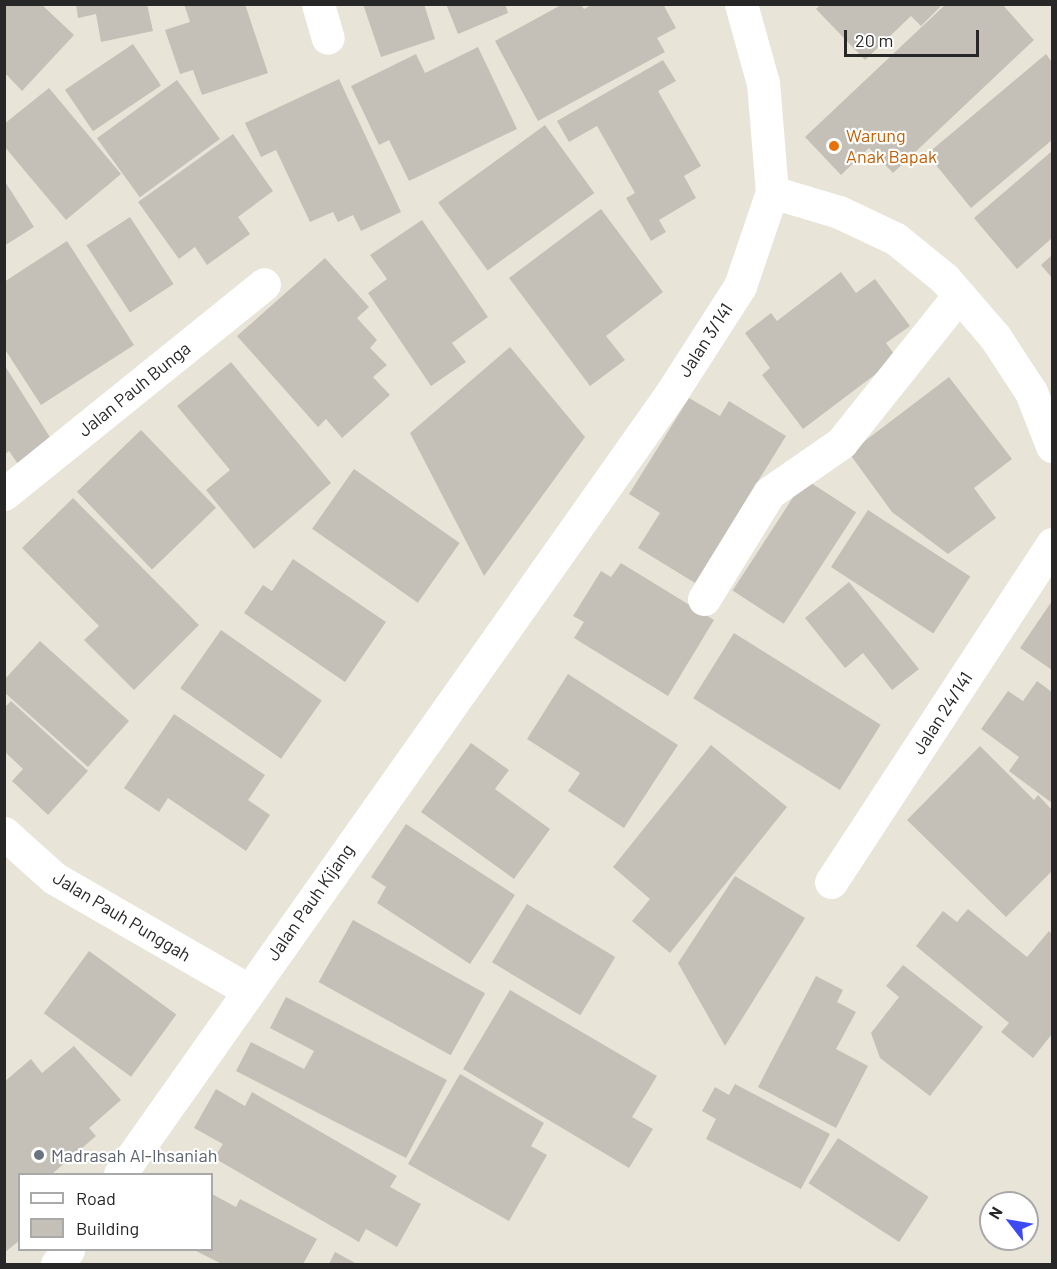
<!DOCTYPE html>
<style>
body{margin:0}
#map{position:relative;width:1057px;height:1269px;overflow:hidden;background:#e9e4d8;font-family:Barlow,sans-serif}
div>[style]{position:absolute}
[style*='--x']{left:calc(var(--x)*1px);top:calc(var(--y)*1px);width:calc(var(--w)*1px);rotate:calc(var(--a)*1deg)}
.building>*{inset:0;background:#c4c0b8;transform-origin:0 0}
.minor>*{height:33px;margin:-16.5px;padding:0 16.5px;transform-origin:16.5px;border-radius:16.5px;background:#fff}
.dots>*{width:16px;height:16px;translate:-50% -50%;box-sizing:border-box;border:3px solid #fff;border-radius:50%}
span{translate:-50% -50%;white-space:nowrap;text-align:center;line-height:1.15;-webkit-text-stroke:4.5px #fff;paint-order:stroke}
.food-label{font-size:18px;color:#c56008}
.left{translate:0 -50%;text-align:left}
.street-label{font-size:18px;color:#272727}
.worship-label{font-size:18px;color:#5b616d}
.frame{position:absolute;inset:0;border:6px solid #272727;pointer-events:none}
.legend{position:absolute;left:18px;top:1173px;width:195px;height:78px;box-sizing:border-box;background:#fff;border:2px solid #a9a9a9;margin:0;padding:8px 10px;list-style:none;font-size:18px;color:#272727}
.legend li{display:flex;align-items:center;gap:12px;height:30px}
.legend b{width:30px;border:2px solid #a9a9a9}
.north{position:absolute;left:979px;top:1191px;width:60px;height:60px;box-sizing:border-box;background:#fff;border:2px solid #a9a9a9;border-radius:50%;rotate:301deg;font-size:16px;font-weight:700;line-height:24px;text-align:center;color:#272727}
.north::after{content:'';display:block;margin:auto;width:21px;height:27px;background:#3d49f1;clip-path:polygon(50% 0,100% 100%,50% 72%,0 100%)}
.scale{position:absolute;left:844px;top:30px;width:135px;height:27px;box-sizing:border-box;border:3px solid #272727;border-top:0;padding-left:8px;font-size:18px;line-height:21px;white-space:nowrap;color:#272727;-webkit-text-stroke:4px #fff;paint-order:stroke}
</style>
<div id="map">
<div class="building">
<div style="clip-path:polygon(4px 4px,41px 4px,74px 35px,22px 91px,4px 72px)"></div>
<div style="clip-path:polygon(76px 4px,147px 4px,153px 31px,101px 42px,96px 14px,78px 18px)"></div>
<div style="clip-path:polygon(184px 4px,245px 4px,268px 73px,202px 95px,193px 70px,180px 74px,165px 30px,190px 22px)"></div>
<div style="clip-path:polygon(363px 4px,424px 4px,435px 39px,381px 57px)"></div>
<div style="clip-path:polygon(446px 4px,505px 4px,508px 13px,458px 34px)"></div>
<div style="clip-path:polygon(593px 4px,663px 4px,676px 28px,657px 38px,665px 52px,538px 121px,495px 41px,561px 5px,581px 5px,584px 9px)"></div>
<div style="clip-path:polygon(821px 4px,943px 4px,921px 26px,911px 16px,865px 60px,816px 9px)"></div>
<div style="clip-path:polygon(946px 4px,1002px 4px,1034px 40px,893px 173px,869px 148px,841px 175px,805px 137px)"></div>
<div style="left:133px;top:44px;width:50px;height:82px;rotate:56deg"></div>
<div style="clip-path:polygon(478px 47px,517px 129px,409px 181px,389px 140px,379px 145px,351px 86px,416px 54px,425px 73px)"></div>
<div style="clip-path:polygon(1046px 54px,1052px 62px,1052px 140px,971px 208px,927px 154px)"></div>
<div style="clip-path:polygon(663px 60px,676px 81px,658px 91px,701px 166px,684px 176px,696px 198px,659px 220px,666px 232px,651px 241px,626px 198px,635px 193px,597px 126px,569px 142px,557px 121px)"></div>
<div style="clip-path:polygon(339px 79px,401px 212px,361px 231px,353px 215px,338px 222px,333px 212px,310px 222px,276px 150px,261px 157px,245px 123px)"></div>
<div style="left:177px;top:80px;width:73px;height:99px;rotate:54deg"></div>
<div style="clip-path:polygon(49px 88px,121px 174px,66px 220px,4px 146px,4px 124px)"></div>
<div style="left:545px;top:125px;width:84px;height:132px;rotate:54deg"></div>
<div style="clip-path:polygon(233px 134px,273px 191px,238px 217px,250px 234px,207px 265px,195px 247px,179px 259px,138px 202px)"></div>
<div style="clip-path:polygon(1052px 151px,1052px 238px,1017px 269px,974px 218px)"></div>
<div style="clip-path:polygon(4px 180px,34px 227px,4px 246px)"></div>
<div style="clip-path:polygon(601px 209px,663px 292px,606px 336px,625px 360px,590px 386px,509px 278px)"></div>
<div style="left:130px;top:217px;width:80px;height:52px;rotate:57deg"></div>
<div style="clip-path:polygon(422px 220px,488px 317px,452px 343px,466px 362px,431px 386px,368px 293px,387px 279px,370px 255px)"></div>
<div style="clip-path:polygon(67px 241px,134px 345px,41px 405px,4px 348px,4px 282px)"></div>
<div style="clip-path:polygon(1052px 255px,1052px 278px,1041px 265px)"></div>
<div style="clip-path:polygon(325px 258px,369px 307px,357px 318px,377px 340px,370px 348px,387px 365px,373px 377px,390px 395px,342px 438px,326px 419px,318px 427px,237px 336px)"></div>
<div style="clip-path:polygon(841px 272px,856px 293px,875px 279px,910px 326px,886px 343px,897px 358px,803px 429px,762px 375px,770px 368px,745px 333px,771px 313px,777px 321px)"></div>
<div style="clip-path:polygon(510px 347px,585px 437px,484px 576px,410px 433px)"></div>
<div style="clip-path:polygon(231px 362px,331px 483px,254px 549px,206px 490px,230px 470px,177px 406px)"></div>
<div style="clip-path:polygon(5px 366px,53px 442px,18px 464px,9px 451px,5px 454px)"></div>
<div style="clip-path:polygon(949px 377px,1012px 459px,974px 488px,996px 518px,948px 554px,892px 512px,849px 453px)"></div>
<div style="clip-path:polygon(689px 398px,720px 416px,729px 401px,786px 436px,695px 583px,638px 548px,660px 513px,629px 494px)"></div>
<div style="left:141px;top:430px;width:108px;height:89px;rotate:46deg"></div>
<div style="left:354px;top:469px;width:129px;height:73px;rotate:35deg"></div>
<div style="left:805px;top:479px;width:61px;height:133px;rotate:33deg"></div>
<div style="clip-path:polygon(73px 498px,199px 625px,134px 690px,84px 640px,99px 626px,22px 548px)"></div>
<div style="left:868px;top:510px;width:122px;height:68px;rotate:33deg"></div>
<div style="clip-path:polygon(293px 559px,386px 622px,345px 682px,244px 613px,263px 585px,272px 591px)"></div>
<div style="clip-path:polygon(621px 563px,714px 620px,668px 696px,574px 638px,584px 622px,573px 616px,601px 571px,611px 577px)"></div>
<div style="clip-path:polygon(849px 582px,919px 669px,892px 690px,863px 653px,845px 668px,805px 618px)"></div>
<div style="clip-path:polygon(1052px 601px,1052px 670px,1020px 648px)"></div>
<div style="left:221px;top:630px;width:123px;height:71px;rotate:35deg"></div>
<div style="left:734px;top:633px;width:173px;height:77px;rotate:32deg"></div>
<div style="clip-path:polygon(40px 641px,129px 721px,88px 767px,4px 692px,4px 680px)"></div>
<div style="clip-path:polygon(568px 674px,678px 745px,624px 828px,568px 791px,580px 773px,527px 739px)"></div>
<div style="clip-path:polygon(1037px 681px,1052px 692px,1052px 803px,1009px 771px,1019px 757px,981px 729px,1008px 691px,1023px 701px)"></div>
<div style="clip-path:polygon(11px 701px,88px 771px,48px 815px,12px 781px,23px 769px,4px 751px,4px 708px)"></div>
<div style="clip-path:polygon(174px 714px,265px 775px,248px 800px,270px 815px,246px 851px,168px 798px,159px 812px,124px 788px)"></div>
<div style="clip-path:polygon(471px 743px,509px 770px,495px 789px,550px 829px,514px 879px,421px 812px)"></div>
<div style="clip-path:polygon(711px 745px,787px 807px,670px 953px,632px 921px,650px 899px,613px 867px)"></div>
<div style="clip-path:polygon(980px 746px,1034px 800px,1038px 795px,1052px 810px,1052px 871px,1006px 917px,907px 820px)"></div>
<div style="clip-path:polygon(406px 824px,515px 895px,470px 964px,377px 903px,386px 887px,371px 877px)"></div>
<div style="clip-path:polygon(735px 876px,805px 918px,725px 1046px,678px 963px)"></div>
<div style="left:527px;top:904px;width:103px;height:68px;rotate:31deg"></div>
<div style="clip-path:polygon(968px 909px,1027px 957px,1049px 931px,1052px 934px,1052px 1034px,1033px 1058px,1001px 1032px,1009px 1023px,916px 946px,943px 911px,957px 922px)"></div>
<div style="left:353px;top:920px;width:151px;height:71px;rotate:29deg"></div>
<div style="left:89px;top:951px;width:108px;height:77px;rotate:36deg"></div>
<div style="clip-path:polygon(903px 965px,983px 1027px,930px 1096px,880px 1058px,871px 1033px,899px 997px,886px 986px)"></div>
<div style="clip-path:polygon(816px 976px,843px 990px,837px 1002px,856px 1012px,836px 1049px,868px 1066px,836px 1128px,758px 1087px)"></div>
<div style="clip-path:polygon(510px 990px,657px 1076px,632px 1117px,653px 1129px,629px 1168px,463px 1069px)"></div>
<div style="clip-path:polygon(286px 997px,447px 1080px,406px 1158px,236px 1071px,251px 1042px,304px 1069px,314px 1051px,270px 1028px)"></div>
<div style="clip-path:polygon(74px 1046px,121px 1100px,89px 1128px,96px 1136px,52px 1174px,20px 1174px,20px 1240px,4px 1253px,4px 1082px,31px 1059px,42px 1073px)"></div>
<div style="clip-path:polygon(460px 1074px,544px 1123px,531px 1146px,547px 1155px,509px 1221px,408px 1164px)"></div>
<div style="clip-path:polygon(735px 1084px,830px 1134px,801px 1189px,706px 1139px,716px 1119px,702px 1111px,715px 1087px,729px 1095px)"></div>
<div style="clip-path:polygon(216px 1089px,245px 1106px,252px 1092px,397px 1176px,390px 1187px,421px 1204px,397px 1247px,366px 1229px,359px 1242px,214px 1158px,223px 1144px,194px 1128px)"></div>
<div style="left:838px;top:1138px;width:108px;height:54px;rotate:33deg"></div>
<div style="clip-path:polygon(212px 1194px,236px 1207px,240px 1199px,317px 1239px,303px 1264px,222px 1264px,194px 1250px,212px 1250px)"></div>
<div style="clip-path:polygon(335px 1252px,357px 1264px,329px 1264px)"></div>
</div>
<div class="minor">
<div style="--x:318;--y:4;--w:35;--a:74"></div>
<div style="--x:772;--y:192;--w:70;--a:16.6"></div>
<div style="--x:839;--y:212;--w:63;--a:25.3"></div>
<div style="--x:896;--y:239;--w:63;--a:39.2"></div>
<div style="--x:945;--y:279;--w:77;--a:49.2"></div>
<div style="--x:995;--y:337;--w:66;--a:56.8"></div>
<div style="--x:1031;--y:392;--w:58;--a:68.7"></div>
<div style="--x:4;--y:494;--w:334;--a:-38.9"></div>
<div style="--x:704;--y:599;--w:124;--a:-58.5"></div>
<div style="--x:769;--y:493;--w:88;--a:-34.8"></div>
<div style="--x:841;--y:443;--w:189;--a:-51.4"></div>
<div style="--x:4;--y:833;--w:67;--a:42"></div>
<div style="--x:54;--y:878;--w:224;--a:30"></div>
<div style="--x:831;--y:882;--w:404;--a:-56.8"></div>
<div style="--x:120;--y:1174;--w:957;--a:-54.78"></div>
<div style="--x:672;--y:392;--w:126;--a:-57.3"></div>
<div style="--x:740;--y:286;--w:99;--a:-71.2"></div>
<div style="--x:772;--y:192;--w:109;--a:-94.7"></div>
<div style="--x:763;--y:83;--w:82;--a:-105.6"></div>
<div style="--x:57;--y:1264;--w:18;--a:-52"></div>
</div>
<div class="dots">
<div style="left:834px;top:146px;background:#e8710a"></div>
<div style="left:39px;top:1155px;background:#6b7280"></div>
</div>
<div class="food-label">
<span class="left" style="left:846px;top:146px">Warung<br>Anak Bapak</span>
</div>
<div class="street-label">
<span style="left:705px;top:340px;rotate:-57deg">Jalan 3/141</span>
<span style="left:134px;top:389px;rotate:-39deg">Jalan Pauh Bunga</span>
<span style="left:942px;top:713px;rotate:-57deg">Jalan 24/141</span>
<span style="left:310px;top:902px;rotate:-55deg">Jalan Pauh Kijang</span>
<span style="left:122px;top:916px;rotate:31deg">Jalan Pauh Punggah</span>
</div>
<div class="worship-label">
<span class="left" style="left:51px;top:1155px">Madrasah Al-Ihsaniah</span>
</div>
<div class="frame"></div>
<ul class="legend">
<li><b style="height:8px;background:#fff"></b>Road</li>
<li><b style="height:16px;background:#c4c0b8"></b>Building</li>
</ul>
<div class="north">N</div>
<div class="scale">20 m</div>
</div>
